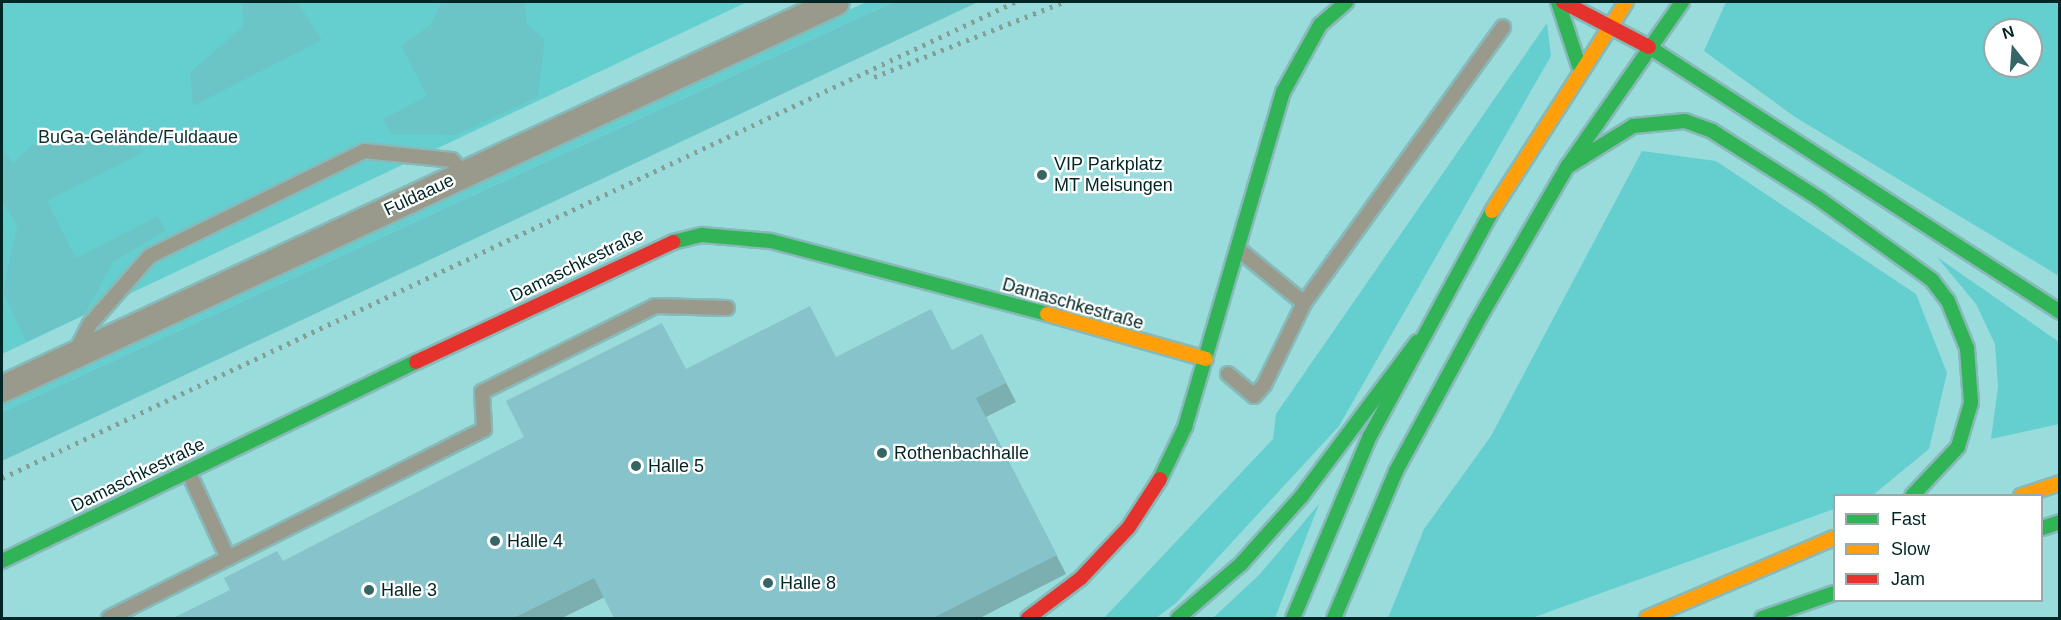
<!DOCTYPE html>
<meta charset="utf-8">
<style>
body{margin:0}
#map{position:relative;width:2061px;height:620px;overflow:hidden;background:#9adbdc;font-family:Helvetica,sans-serif}
div>[style]{position:absolute}
[style*='--x']{left:calc(var(--x)*1px);top:calc(var(--y)*1px);width:calc(var(--w)*1px);rotate:calc(var(--a)*1deg)}
.green>*{inset:0;background:#65cfd0}
.forest>*{inset:0;background:#6bc5c7}
.shadow>*{inset:0;background:#0003}
.building>*{inset:0;background:#87c3ca}
.roads{filter:drop-shadow(2px 0 #87b9b9) drop-shadow(-2px 0 #87b9b9) drop-shadow(0 2px #87b9b9) drop-shadow(0 -2px #87b9b9)}
.lane>*{height:14px;margin:-7px;padding:0 7px;transform-origin:7px;border-radius:7px;background:#999a8c}
.street>*{height:26px;margin:-13px;padding:0 13px;transform-origin:13px;border-radius:13px;background:#999a8c}
.fast>*{height:14px;margin:-7px;padding:0 7px;transform-origin:7px;border-radius:7px;background:#30b455}
.slow>*{height:14px;margin:-7px;padding:0 7px;transform-origin:7px;border-radius:7px;background:#ff9f0a}
.jam>*{height:14px;margin:-7px;padding:0 7px;transform-origin:7px;border-radius:7px;background:#e5322d}
.rail>*{height:4.5px;margin-top:-2.25px;transform-origin:0;background:repeating-linear-gradient(90deg,#849e98 0 3px,transparent 0 9px)}
.dots>*{width:16px;height:16px;translate:-50% -50%;box-sizing:border-box;border:3px solid #fff;border-radius:50%}
span{translate:-50% -50%;white-space:nowrap;text-align:center;line-height:1.15;-webkit-text-stroke:4.5px #fff;paint-order:stroke}
.park-label{font-size:18px;color:#0d2f30}
.poi-label{font-size:18px;color:#002626}
.left{translate:0 -50%;text-align:left}
.street-label{font-size:18px;color:#002626}
.frame{position:absolute;inset:0;border:3px solid #002626;pointer-events:none}
.legend{position:absolute;left:1833px;top:494px;width:210px;height:108px;box-sizing:border-box;background:#fff;border:2px solid #99a8a8;margin:0;padding:8px 10px;list-style:none;font-size:18px;color:#002626}
.legend li{display:flex;align-items:center;gap:12px;height:30px}
.legend b{width:30px;border:2px solid #99a8a8}
.north{position:absolute;left:1983px;top:18px;width:60px;height:60px;box-sizing:border-box;background:#fff;border:2px solid #99a8a8;border-radius:50%;rotate:343deg;font-size:16px;font-weight:700;line-height:24px;text-align:center;color:#002626}
.north::after{content:'';display:block;margin:auto;width:21px;height:27px;background:#366566;clip-path:polygon(50% 0,100% 100%,50% 72%,0 100%)}
</style>
<div id="map">
<div class="green">
<div style="clip-path:polygon(2px 2px,747px 2px,2px 354px)"></div>
<div style="clip-path:polygon(866px 2px,893px 2px,2px 412px,2px 402px)"></div>
<div style="clip-path:polygon(evenodd,1726px 2px,2059px 2px,2059px 276px,1795px 117px,1704px 51px,1726px 2px,1995px 30px,2031px 30px,2031px 66px,1995px 66px,1995px 30px)"></div>
<div style="clip-path:polygon(1547px 23px,1551px 56px,1339px 426px,1176px 603px,1156px 618px,1104px 618px,1273px 439px,1276px 414px)"></div>
<div style="clip-path:polygon(1642px 151px,1716px 161px,1916px 294px,1947px 373px,1929px 449px,1873px 495px,1834px 496px,1834px 509px,1532px 618px,1388px 618px,1424px 529px,1491px 436px)"></div>
<div style="clip-path:polygon(1937px 257px,2059px 342px,2059px 424px,1991px 439px,1998px 387px,1995px 344px,1976px 304px)"></div>
<div style="clip-path:polygon(1319px 504px,1275px 618px,1213px 618px,1260px 574px)"></div>
</div>
<div class="forest">
<div style="clip-path:polygon(242px 2px,297px 2px,322px 40px,193px 106px,190px 72px,243px 27px)"></div>
<div style="clip-path:polygon(442px 2px,525px 2px,527px 24px,545px 39px,538px 97px,456px 135px,392px 134px,383px 119px,427px 96px,401px 46px,430px 25px)"></div>
<div style="clip-path:polygon(893px 2px,978px 2px,2px 461px,2px 412px)"></div>
<div style="clip-path:polygon(94px 137px,145px 151px,47px 201px,76px 258px,158px 216px,166px 231px,113px 262px,85px 314px,26px 342px,3px 292px,17px 225px,2px 202px,2px 148px,13px 163px,32px 145px)"></div>
</div>
<div class="shadow">
<div style="clip-path:polygon(952px 351px,992px 355px,1016px 402px,986px 417px,1066px 574px,980px 618px,616px 618px,605px 597px,562px 618px,177px 618px,686px 371px)"></div>
</div>
<div class="building">
<div style="clip-path:polygon(810px 306px,836px 357px,931px 309px,952px 350px,982px 334px,1006px 383px,976px 398px,1057px 555px,933px 618px,614px 618px,594px 578px,514px 618px,173px 618px,230px 590px,224px 578px,277px 551px,283px 561px,524px 437px,506px 401px,662px 323px,686px 369px)"></div>
</div>
<div class="roads">
<div class="lane">
<div style="--x:1238;--y:249;--w:85;--a:39.3"></div>
<div style="--x:75;--y:353;--w:33;--a:-63"></div>
<div style="--x:90;--y:324;--w:91;--a:-48.6"></div>
<div style="--x:150;--y:256;--w:238;--a:-26.1"></div>
<div style="--x:364;--y:151;--w:88;--a:5.8"></div>
<div style="--x:452;--y:160;--w:18;--a:49"></div>
<div style="--x:1228;--y:374;--w:34;--a:40"></div>
<div style="--x:1254;--y:396;--w:15;--a:-48"></div>
<div style="--x:1264;--y:385;--w:91;--a:-64"></div>
<div style="--x:1304;--y:303;--w:340;--a:-54.2"></div>
<div style="--x:188;--y:471;--w:96;--a:65.3"></div>
<div style="--x:109;--y:618;--w:420;--a:-26.7"></div>
<div style="--x:484;--y:429;--w:37;--a:-93"></div>
<div style="--x:482;--y:392;--w:193;--a:-26.4"></div>
<div style="--x:655;--y:306;--w:72;--a:1.6"></div>
</div>
<div class="street">
<div style="--x:2;--y:389;--w:919;--a:-24.89"></div>
</div>
<div class="fast">
<div style="--x:1558;--y:2;--w:67;--a:71.8"></div>
<div style="--x:1649;--y:47;--w:489;--a:32.8"></div>
<div style="--x:1567;--y:167;--w:78;--a:-31.8"></div>
<div style="--x:1633;--y:126;--w:52;--a:-5.5"></div>
<div style="--x:1685;--y:121;--w:29;--a:20"></div>
<div style="--x:1712;--y:131;--w:125;--a:32.3"></div>
<div style="--x:1818;--y:198;--w:140;--a:35.7"></div>
<div style="--x:1932;--y:280;--w:26;--a:53"></div>
<div style="--x:1948;--y:301;--w:51;--a:68"></div>
<div style="--x:1967;--y:348;--w:55;--a:85.8"></div>
<div style="--x:1971;--y:403;--w:46;--a:106.5"></div>
<div style="--x:1958;--y:447;--w:67;--a:133.2"></div>
<div style="--x:673;--y:242;--w:30;--a:-14"></div>
<div style="--x:702;--y:235;--w:69;--a:5"></div>
<div style="--x:771;--y:241;--w:285;--a:14.8"></div>
<div style="--x:1160;--y:479;--w:58;--a:-64.3"></div>
<div style="--x:1185;--y:427;--w:349;--a:-73.7"></div>
<div style="--x:1283;--y:92;--w:77;--a:-61.1"></div>
<div style="--x:1320;--y:25;--w:35;--a:-41"></div>
<div style="--x:2042;--y:528;--w:19;--a:-18"></div>
<div style="--x:2;--y:561;--w:459;--a:-25.7"></div>
<div style="--x:1178;--y:618;--w:83;--a:-40.6"></div>
<div style="--x:1241;--y:564;--w:90;--a:-48.2"></div>
<div style="--x:1301;--y:497;--w:194;--a:-53.2"></div>
<div style="--x:1293;--y:618;--w:198;--a:-67.1"></div>
<div style="--x:1370;--y:436;--w:256;--a:-61.5"></div>
<div style="--x:1334;--y:618;--w:160;--a:-67.1"></div>
<div style="--x:1396;--y:471;--w:167;--a:-61.4"></div>
<div style="--x:1476;--y:324;--w:181;--a:-59.9"></div>
<div style="--x:1567;--y:167;--w:201;--a:-55.1"></div>
<div style="--x:1762;--y:618;--w:76;--a:-19.1"></div>
</div>
<div class="slow">
<div style="--x:1492;--y:211;--w:248;--a:-57.3"></div>
<div style="--x:1047;--y:314;--w:165;--a:15.8"></div>
<div style="--x:2021;--y:496;--w:41;--a:-18.4"></div>
<div style="--x:1647;--y:618;--w:203;--a:-23.2"></div>
</div>
<div class="jam">
<div style="--x:1563;--y:2;--w:97;--a:27.6"></div>
<div style="--x:416;--y:362;--w:284;--a:-25"></div>
<div style="--x:1028;--y:618;--w:66;--a:-37"></div>
<div style="--x:1081;--y:578;--w:70;--a:-46.7"></div>
<div style="--x:1129;--y:527;--w:57;--a:-57.1"></div>
</div>
</div>
<div class="rail">
<div style="--x:874;--y:77;--w:203;--a:-21.6"></div>
<div style="--x:2;--y:478;--w:1119;--a:-25.17"></div>
</div>
<div class="dots">
<div style="left:1042px;top:175px;background:#366566"></div>
<div style="left:882px;top:453px;background:#366566"></div>
<div style="left:636px;top:466px;background:#366566"></div>
<div style="left:495px;top:541px;background:#366566"></div>
<div style="left:768px;top:583px;background:#366566"></div>
<div style="left:369px;top:590px;background:#366566"></div>
</div>
<div class="park-label">
<span style="left:138px;top:137px">BuGa-Gelände/Fuldaaue</span>
</div>
<div class="poi-label">
<span class="left" style="left:1054px;top:175px">VIP Parkplatz<br>MT Melsungen</span>
<span class="left" style="left:894px;top:453px">Rothenbachhalle</span>
<span class="left" style="left:648px;top:466px">Halle 5</span>
<span class="left" style="left:507px;top:541px">Halle 4</span>
<span class="left" style="left:780px;top:583px">Halle 8</span>
<span class="left" style="left:381px;top:590px">Halle 3</span>
</div>
<div class="street-label">
<span style="left:419px;top:195px;rotate:-25deg">Fuldaaue</span>
<span style="left:577px;top:265px;rotate:-26deg">Damaschkestraße</span>
<span style="left:1073px;top:304px;rotate:16deg">Damaschkestraße</span>
<span style="left:138px;top:475px;rotate:-26deg">Damaschkestraße</span>
</div>
<div class="frame"></div>
<ul class="legend">
<li><b style="height:8px;background:#30b455"></b>Fast</li>
<li><b style="height:8px;background:#ff9f0a"></b>Slow</li>
<li><b style="height:8px;background:#e5322d"></b>Jam</li>
</ul>
<div class="north">N</div>
</div>
